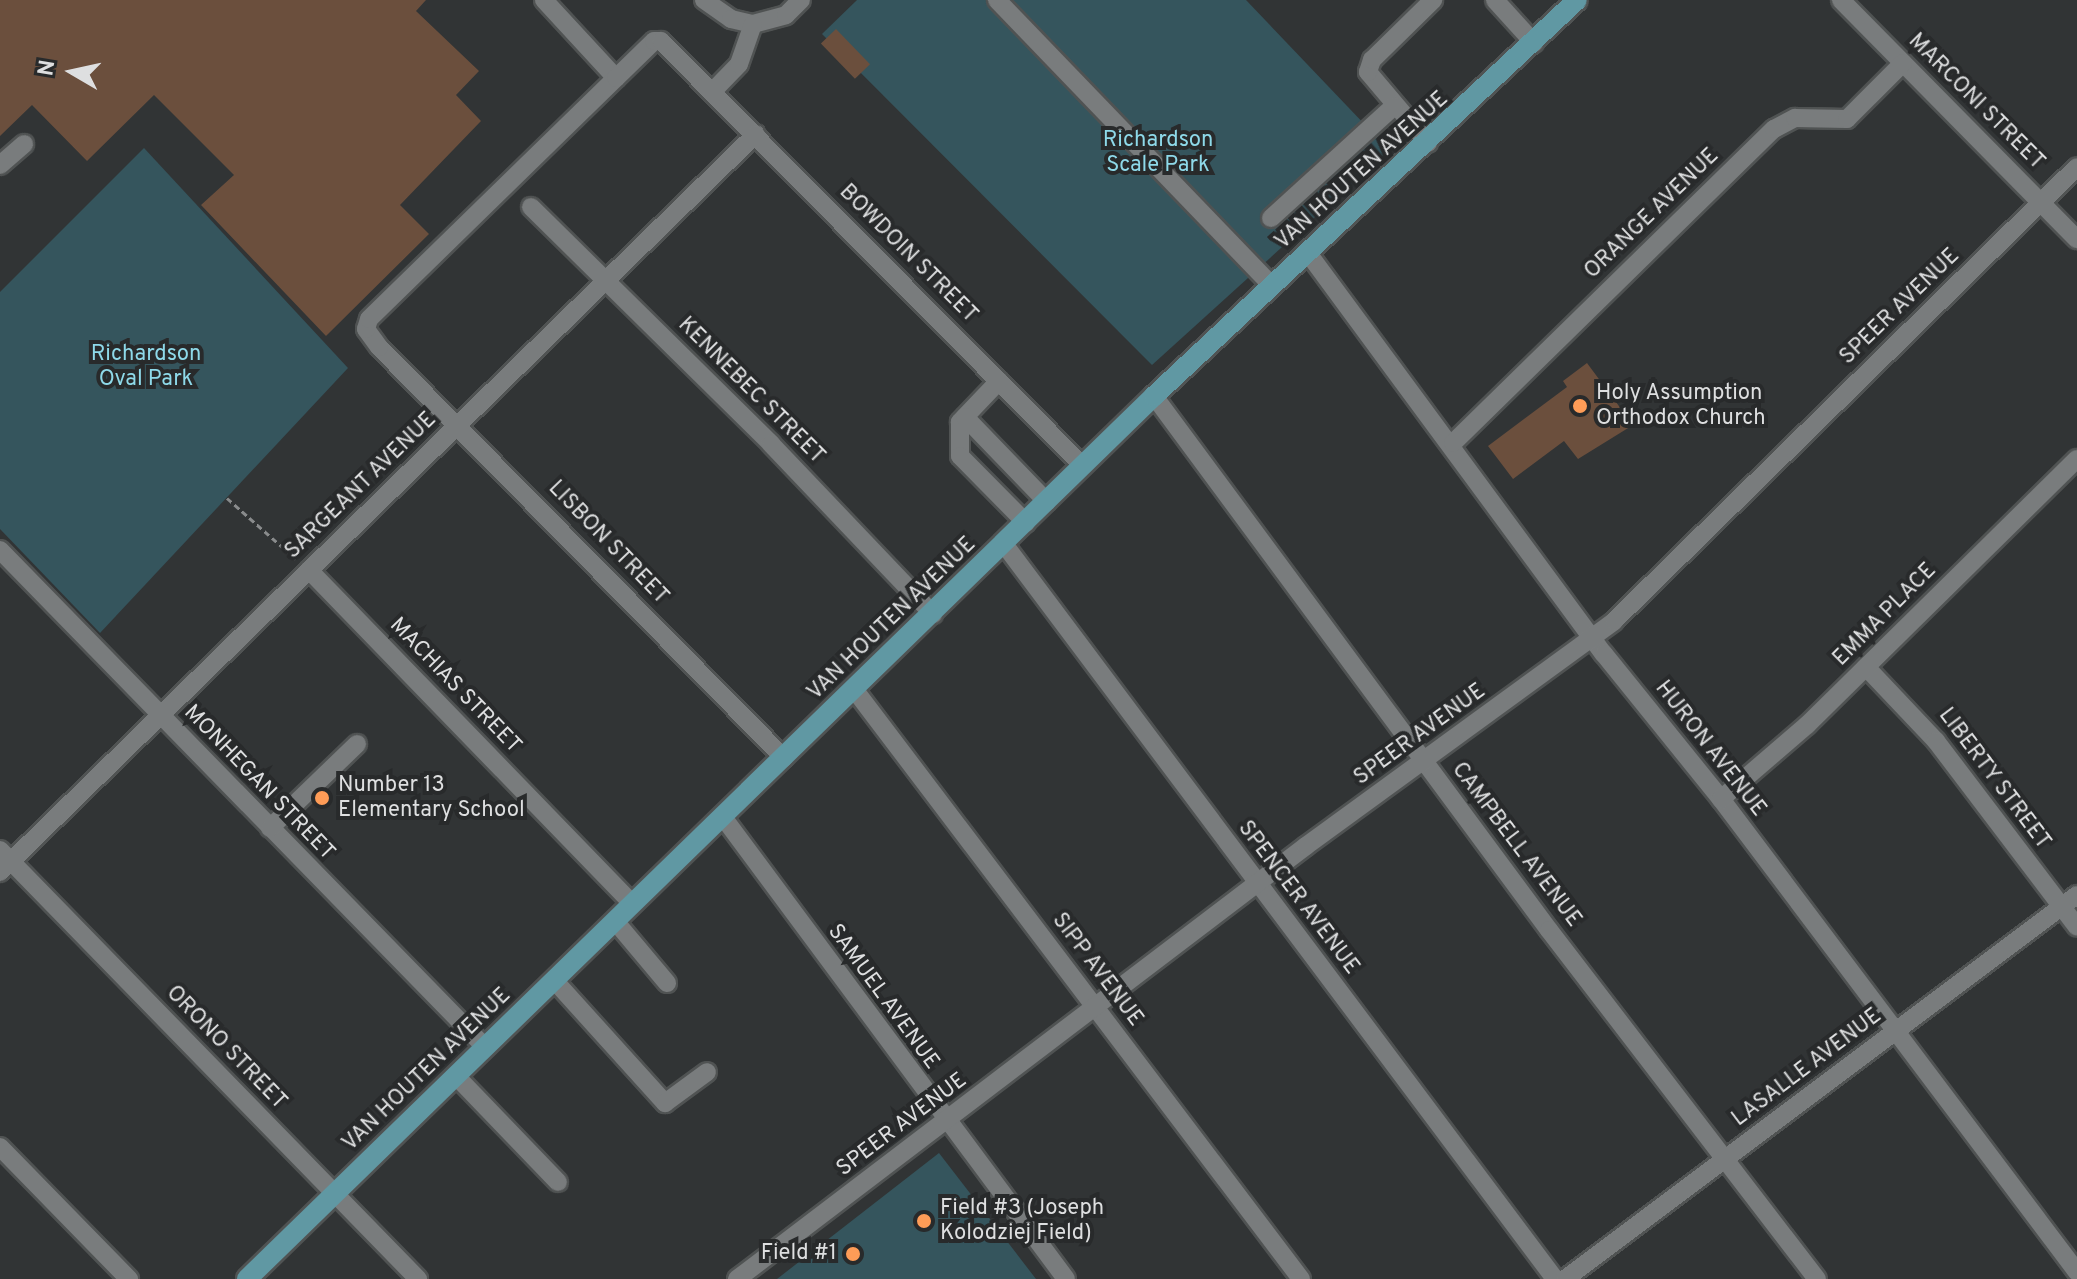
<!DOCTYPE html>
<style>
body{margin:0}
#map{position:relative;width:2077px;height:1279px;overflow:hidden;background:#313435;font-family:Overpass,sans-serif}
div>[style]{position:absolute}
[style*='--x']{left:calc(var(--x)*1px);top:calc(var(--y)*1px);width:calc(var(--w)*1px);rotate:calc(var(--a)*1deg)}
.green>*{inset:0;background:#35555d}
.building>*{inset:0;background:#6b4f3d;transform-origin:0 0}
.path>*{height:3px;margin-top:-1.5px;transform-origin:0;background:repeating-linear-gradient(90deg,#898b8c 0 6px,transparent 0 10px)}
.roads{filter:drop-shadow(2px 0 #505353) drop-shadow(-2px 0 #505353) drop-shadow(0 2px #505353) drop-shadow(0 -2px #505353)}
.minor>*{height:18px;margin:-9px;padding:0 9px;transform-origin:9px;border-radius:9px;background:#797c7d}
.major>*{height:20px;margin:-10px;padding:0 10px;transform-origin:10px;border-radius:10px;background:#6098a3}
.dots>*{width:22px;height:22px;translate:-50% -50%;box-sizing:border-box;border:4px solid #282a2b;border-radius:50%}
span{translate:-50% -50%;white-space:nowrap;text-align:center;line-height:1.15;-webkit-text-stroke:8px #282a2b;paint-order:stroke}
.street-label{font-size:22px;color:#dedfe0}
.park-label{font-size:22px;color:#8ed9e9}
.poi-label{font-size:22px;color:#dedfe0}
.left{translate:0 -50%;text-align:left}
.right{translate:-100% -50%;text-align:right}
.north{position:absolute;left:32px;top:32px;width:80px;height:80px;-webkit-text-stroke:6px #282a2b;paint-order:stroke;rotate:279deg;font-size:22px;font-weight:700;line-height:32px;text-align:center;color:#dedfe0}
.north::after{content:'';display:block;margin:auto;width:28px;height:36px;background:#dedfe0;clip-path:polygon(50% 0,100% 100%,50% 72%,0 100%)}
</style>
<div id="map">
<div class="green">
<div style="clip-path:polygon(857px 0,1246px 0,1389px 150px,1152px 365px,822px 34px)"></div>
<div style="clip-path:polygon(144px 148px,348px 368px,100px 633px,0 529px,0 292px)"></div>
<div style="clip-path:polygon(939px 1153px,1036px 1279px,777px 1279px)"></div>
</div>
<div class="building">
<div style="clip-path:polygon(0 0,426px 0,416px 11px,479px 71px,456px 95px,481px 121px,400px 205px,429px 234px,326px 336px,201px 205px,234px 175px,154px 95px,87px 161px,32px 105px,0 136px)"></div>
<div style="left:836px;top:29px;width:49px;height:21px;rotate:46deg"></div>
<div style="clip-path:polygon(1587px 363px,1633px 425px,1578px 459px,1564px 441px,1513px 479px,1488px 446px,1567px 387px,1563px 381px)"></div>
</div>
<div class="path">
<div style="--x:227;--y:498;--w:92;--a:41.5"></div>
</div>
<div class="roads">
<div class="minor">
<div style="--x:544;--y:0;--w:106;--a:47.3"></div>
<div style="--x:704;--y:0;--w:33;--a:35"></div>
<div style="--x:731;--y:19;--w:23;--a:13"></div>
<div style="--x:753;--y:24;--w:34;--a:-15"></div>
<div style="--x:786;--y:15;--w:21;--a:-45"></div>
<div style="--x:997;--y:0;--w:397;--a:46.1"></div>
<div style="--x:1495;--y:0;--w:58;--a:47.8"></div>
<div style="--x:1841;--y:0;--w:336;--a:45.4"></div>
<div style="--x:713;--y:91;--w:37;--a:-46"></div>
<div style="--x:739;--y:64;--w:42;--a:-70.7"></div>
<div style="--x:1428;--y:143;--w:93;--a:-130.2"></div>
<div style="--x:1368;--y:72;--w:13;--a:-72"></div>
<div style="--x:1372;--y:60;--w:86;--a:-44.5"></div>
<div style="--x:0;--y:165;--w:32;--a:-41"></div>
<div style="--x:531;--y:207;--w:337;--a:44.6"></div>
<div style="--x:771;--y:444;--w:235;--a:46.4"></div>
<div style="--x:1271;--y:218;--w:166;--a:-42.3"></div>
<div style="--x:1308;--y:253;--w:498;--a:53.6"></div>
<div style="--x:1604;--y:654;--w:186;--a:51.1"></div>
<div style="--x:1721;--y:799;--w:592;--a:53.03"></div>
<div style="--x:999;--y:381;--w:57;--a:133.6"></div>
<div style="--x:960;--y:422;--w:34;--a:90"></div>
<div style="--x:960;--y:456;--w:94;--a:45.4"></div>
<div style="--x:1154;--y:396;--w:664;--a:53.51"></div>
<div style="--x:1549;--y:930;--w:440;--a:52.5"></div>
<div style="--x:965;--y:417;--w:118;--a:46"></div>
<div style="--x:1453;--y:443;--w:449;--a:-44.4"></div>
<div style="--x:1774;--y:129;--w:24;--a:-28"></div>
<div style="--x:1795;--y:118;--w:52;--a:1.1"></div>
<div style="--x:1847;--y:119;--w:79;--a:-45"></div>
<div style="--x:1004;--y:544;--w:919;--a:53.14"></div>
<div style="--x:0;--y:550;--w:694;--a:45.7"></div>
<div style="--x:309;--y:570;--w:465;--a:45.9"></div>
<div style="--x:1866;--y:667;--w:102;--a:46.6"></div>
<div style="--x:1936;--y:741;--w:233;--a:52.8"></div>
<div style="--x:854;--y:689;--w:740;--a:52.85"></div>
<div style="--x:784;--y:758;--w:577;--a:-134.58"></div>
<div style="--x:379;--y:347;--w:22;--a:-126"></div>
<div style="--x:366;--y:329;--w:10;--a:-73"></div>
<div style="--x:369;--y:319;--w:345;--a:-44.3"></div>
<div style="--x:616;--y:78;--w:53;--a:-44.2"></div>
<div style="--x:654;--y:41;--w:7;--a:0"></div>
<div style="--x:661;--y:41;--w:599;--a:45.2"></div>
<div style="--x:1721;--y:799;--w:113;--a:-40.7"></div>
<div style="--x:1807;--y:725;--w:379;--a:-44.6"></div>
<div style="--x:723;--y:817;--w:575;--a:53.41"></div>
<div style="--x:270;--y:828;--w:121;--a:-44"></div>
<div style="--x:0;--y:850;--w:599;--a:45.74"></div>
<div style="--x:0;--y:872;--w:1056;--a:-44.31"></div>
<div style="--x:615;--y:921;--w:81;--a:50"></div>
<div style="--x:554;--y:980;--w:166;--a:47.9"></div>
<div style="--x:665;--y:1103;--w:52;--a:-36.4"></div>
<div style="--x:456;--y:1076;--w:147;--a:46.1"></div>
<div style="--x:0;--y:1147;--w:185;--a:45.7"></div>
<div style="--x:737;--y:1279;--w:715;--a:-37.27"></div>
<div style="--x:1306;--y:846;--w:381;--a:-36.1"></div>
<div style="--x:1614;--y:621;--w:648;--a:-44.44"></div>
<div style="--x:1565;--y:1279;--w:640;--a:-36.87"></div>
</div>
<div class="major">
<div style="--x:247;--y:1279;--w:1266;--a:-44.23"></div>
<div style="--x:1154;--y:396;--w:579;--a:-43.11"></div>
</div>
</div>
<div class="dots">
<div style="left:1580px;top:406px;background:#fe9c57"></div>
<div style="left:322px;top:798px;background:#fe9c57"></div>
<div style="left:924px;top:1221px;background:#fe9c57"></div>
<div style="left:853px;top:1254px;background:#fe9c57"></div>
</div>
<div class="street-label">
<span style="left:1976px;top:102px;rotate:45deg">MARCONI STREET</span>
<span style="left:1362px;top:171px;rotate:-42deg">VAN HOUTEN AVENUE</span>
<span style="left:1652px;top:214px;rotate:-44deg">ORANGE AVENUE</span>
<span style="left:908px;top:254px;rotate:45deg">BOWDOIN STREET</span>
<span style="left:1900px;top:307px;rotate:-44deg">SPEER AVENUE</span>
<span style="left:751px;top:391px;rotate:45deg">KENNEBEC STREET</span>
<span style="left:361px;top:486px;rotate:-44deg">SARGEANT AVENUE</span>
<span style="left:608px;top:543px;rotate:46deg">LISBON STREET</span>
<span style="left:1885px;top:615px;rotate:-45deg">EMMA PLACE</span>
<span style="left:892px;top:619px;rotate:-44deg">VAN HOUTEN AVENUE</span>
<span style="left:455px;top:686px;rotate:46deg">MACHIAS STREET</span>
<span style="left:1420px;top:735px;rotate:-36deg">SPEER AVENUE</span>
<span style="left:1710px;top:749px;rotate:52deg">HURON AVENUE</span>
<span style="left:1994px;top:779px;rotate:53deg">LIBERTY STREET</span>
<span style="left:259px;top:783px;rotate:46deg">MONHEGAN STREET</span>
<span style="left:1516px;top:845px;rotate:53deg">CAMPBELL AVENUE</span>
<span style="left:1298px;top:898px;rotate:53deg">SPENCER AVENUE</span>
<span style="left:1097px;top:970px;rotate:53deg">SIPP AVENUE</span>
<span style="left:883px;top:997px;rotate:54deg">SAMUEL AVENUE</span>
<span style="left:226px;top:1048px;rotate:46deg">ORONO STREET</span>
<span style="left:1807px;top:1068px;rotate:-37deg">LASALLE AVENUE</span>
<span style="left:427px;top:1070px;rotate:-44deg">VAN HOUTEN AVENUE</span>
<span style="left:902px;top:1125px;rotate:-37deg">SPEER AVENUE</span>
</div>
<div class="park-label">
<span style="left:1158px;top:153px">Richardson<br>Scale Park</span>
<span style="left:146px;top:367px">Richardson<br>Oval Park</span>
</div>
<div class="poi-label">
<span class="left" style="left:1596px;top:406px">Holy Assumption<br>Orthodox Church</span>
<span class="left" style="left:338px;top:798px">Number 13<br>Elementary School</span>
<span class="left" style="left:940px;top:1221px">Field #3 (Joseph<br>Kolodziej Field)</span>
<span class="right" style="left:837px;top:1254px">Field #1</span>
</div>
<div class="north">N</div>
</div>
